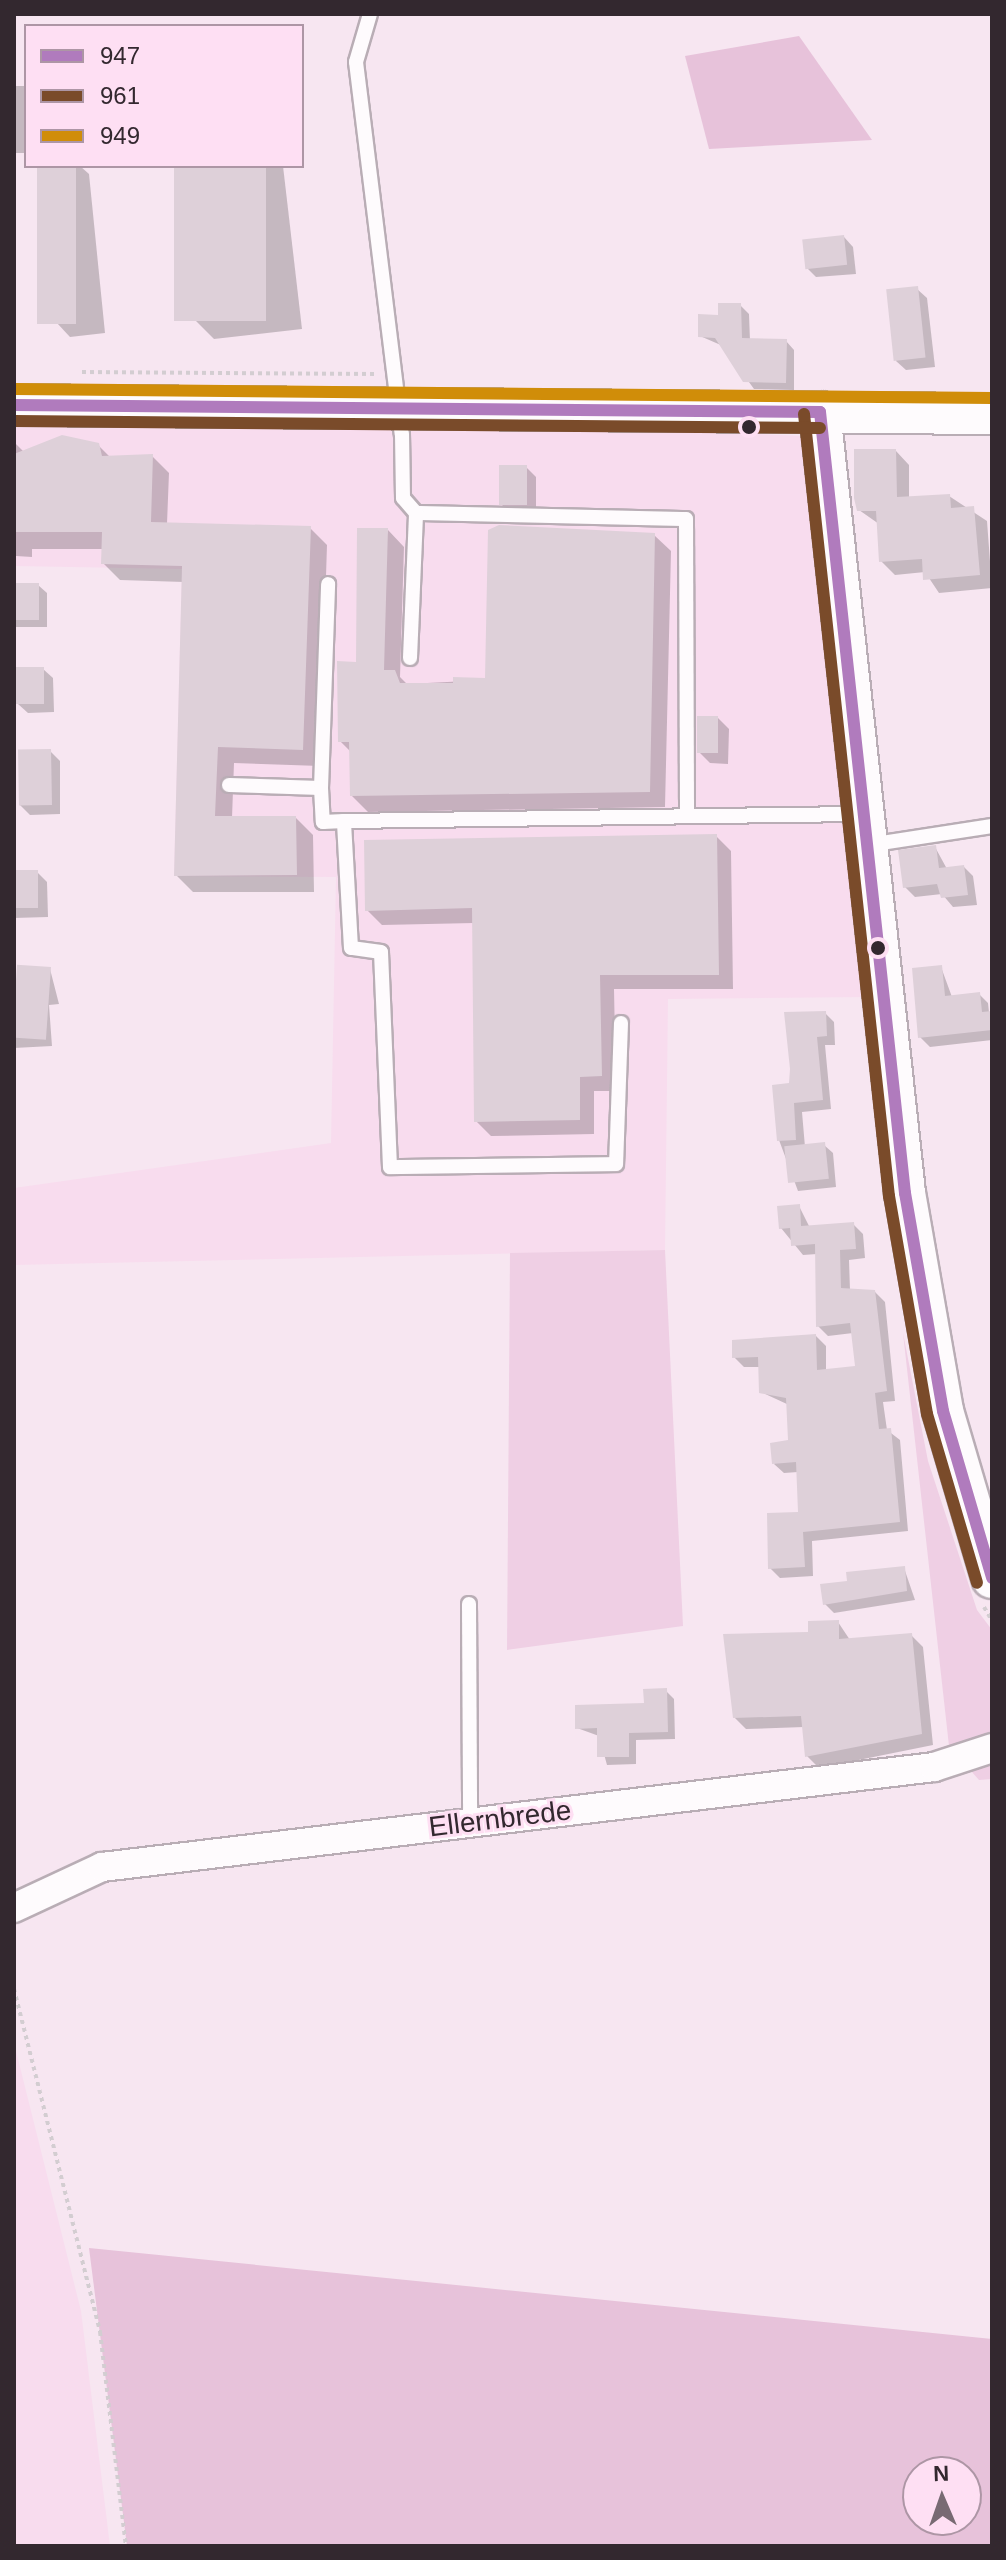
<!DOCTYPE html>
<style>
body{margin:0}
#map{position:relative;width:1006px;height:2560px;overflow:hidden;background:#f7e6f1;font-family:Arial,sans-serif}
div>[style]{position:absolute}
[style*='--x']{left:calc(var(--x)*1px);top:calc(var(--y)*1px);width:calc(var(--w)*1px);rotate:calc(var(--a)*1deg)}
.built>*{inset:0;background:#f8dcee}
.green>*{inset:0;background:#efcfe4}
.forest>*{inset:0;background:#e7c2da}
.shadow>*{inset:0;background:#0003;transform-origin:0 0}
.building>*{inset:0;background:#ded0d9;transform-origin:0 0}
.path>*{height:4px;margin-top:-2px;transform-origin:0;background:repeating-linear-gradient(90deg,#d3cdd1 0 4px,transparent 0 8px)}
.roads{filter:drop-shadow(2px 0 #b9adb5) drop-shadow(-2px 0 #b9adb5) drop-shadow(0 2px #b9adb5) drop-shadow(0 -2px #b9adb5)}
.lane>*{height:14px;margin:-7px;padding:0 7px;transform-origin:7px;border-radius:7px;background:#fefbfd}
.street>*{height:28px;margin:-14px;padding:0 14px;transform-origin:14px;border-radius:14px;background:#fefbfd}
.secondary>*{height:40px;margin:-20px;padding:0 20px;transform-origin:20px;border-radius:20px;background:#fefbfd}
.bus-1>*{height:12px;margin:-6px;padding:0 6px;transform-origin:6px;border-radius:6px;background:#b07bbd}
.bus-2>*{height:12px;margin:-6px;padding:0 6px;transform-origin:6px;border-radius:6px;background:#7a4b2a}
.bus-3>*{height:12px;margin:-6px;padding:0 6px;transform-origin:6px;border-radius:6px;background:#d08d09}
.dots>*{width:22px;height:22px;translate:-50% -50%;box-sizing:border-box;border:4px solid #fedff3;border-radius:50%}
span{translate:-50% -50%;white-space:nowrap;text-align:center;line-height:1.15;-webkit-text-stroke:6px #fedff3;paint-order:stroke}
.street-label{font-size:28px;color:#33282f}
.frame{position:absolute;inset:0;border:16px solid #33282f;pointer-events:none}
.legend{position:absolute;left:24px;top:24px;width:280px;height:144px;box-sizing:border-box;background:#fedff3;border:2px solid #ad96a5;margin:0;padding:10px 14px;list-style:none;font-size:24px;color:#33282f}
.legend li{display:flex;align-items:center;gap:16px;height:40px}
.legend b{width:40px;border:2px solid #ad96a5}
.north{position:absolute;left:902px;top:2456px;width:80px;height:80px;box-sizing:border-box;background:#fedff3;border:2px solid #ad96a5;border-radius:50%;rotate:358deg;font-size:22px;font-weight:700;line-height:32px;text-align:center;color:#33282f}
.north::after{content:'';display:block;margin:auto;width:28px;height:36px;background:#786a73;clip-path:polygon(50% 0,100% 100%,50% 72%,0 100%)}
</style>
<div id="map">
<div class="built">
<div style="clip-path:polygon(396px 417px,802px 436px,870px 997px,668px 999px,665px 1250px,14px 1265px,14px 1188px,331px 1143px,336px 877px,174px 876px,182px 569px,14px 566px,14px 419px)"></div>
<div style="clip-path:polygon(14px 2043px,81px 2311px,110px 2546px,14px 2546px)"></div>
</div>
<div class="green">
<div style="clip-path:polygon(665px 1250px,683px 1626px,507px 1650px,510px 1253px)"></div>
<div style="clip-path:polygon(903px 1333px,928px 1461px,977px 1610px,992px 1630px,992px 1779px,979px 1780px,949px 1746px)"></div>
</div>
<div class="forest">
<div style="clip-path:polygon(799px 36px,872px 140px,709px 149px,685px 56px)"></div>
<div style="clip-path:polygon(evenodd,89px 2248px,992px 2339px,992px 2546px,127px 2546px,89px 2248px,918px 2472px,966px 2472px,966px 2520px,918px 2520px,918px 2472px)"></div>
</div>
<div class="shadow">
<div style="left:26px;top:86px;width:67px;height:12px;rotate:90deg"></div>
<div style="clip-path:polygon(39px 166px,80px 166px,89px 174px,105px 333px,70px 337px,56px 322px)"></div>
<div style="clip-path:polygon(176px 166px,283px 166px,302px 329px,214px 339px,194px 319px)"></div>
<div style="clip-path:polygon(844px 237px,853px 247px,856px 274px,816px 277px,806px 267px)"></div>
<div style="clip-path:polygon(917px 289px,927px 298px,935px 367px,906px 370px,896px 361px)"></div>
<div style="clip-path:polygon(740px 305px,749px 314px,750px 341px,786px 341px,794px 350px,794px 390px,754px 389px,723px 346px,700px 336px)"></div>
<div style="clip-path:polygon(14px 442px,24px 452px,98px 445px,110px 457px,152px 456px,169px 473px,167px 524px,310px 528px,327px 545px,320px 766px,234px 763px,232px 818px,296px 818px,313px 835px,314px 892px,193px 892px,176px 875px,184px 582px,120px 580px,103px 563px,104px 549px,32px 549px,32px 557px,16px 556px)"></div>
<div style="clip-path:polygon(896px 451px,909px 465px,909px 499px,949px 496px,987px 521px,992px 588px,939px 593px,925px 572px,895px 575px,881px 561px,879px 524px,859px 510px)"></div>
<div style="clip-path:polygon(526px 467px,536px 477px,536px 514px,511px 514px,501px 504px)"></div>
<div style="clip-path:polygon(388px 530px,404px 547px,400px 677px,407px 684px,487px 680px,654px 535px,671px 551px,665px 807px,368px 812px,352px 796px,351px 752px,340px 741px)"></div>
<div style="clip-path:polygon(14px 585px,38px 585px,47px 593px,47px 627px,14px 627px)"></div>
<div style="clip-path:polygon(43px 669px,53px 678px,54px 712px,28px 713px,18px 704px)"></div>
<div style="clip-path:polygon(718px 718px,729px 729px,728px 764px,710px 763px,699px 752px)"></div>
<div style="clip-path:polygon(50px 751px,60px 761px,60px 814px,30px 815px,20px 805px)"></div>
<div style="clip-path:polygon(716px 836px,731px 851px,733px 989px,614px 989px,616px 1091px,594px 1091px,594px 1134px,491px 1136px,476px 1121px,474px 923px,382px 925px,367px 910px)"></div>
<div style="clip-path:polygon(935px 847px,947px 869px,964px 867px,973px 876px,977px 905px,953px 907px,942px 894px,915px 897px,905px 887px)"></div>
<div style="clip-path:polygon(14px 872px,37px 872px,47px 882px,48px 917px,14px 918px)"></div>
<div style="clip-path:polygon(941px 967px,952px 997px,979px 994px,988px 1003px,992px 1040px,930px 1047px,920px 1037px)"></div>
<div style="clip-path:polygon(50px 969px,59px 1004px,49px 1005px,52px 1046px,14px 1048px,14px 1008px)"></div>
<div style="clip-path:polygon(825px 1013px,834px 1022px,835px 1045px,825px 1045px,831px 1109px,802px 1112px,805px 1147px,824px 1145px,833px 1153px,836px 1187px,798px 1191px,779px 1140px,790px 1085px)"></div>
<div style="clip-path:polygon(799px 1206px,810px 1228px,853px 1224px,863px 1234px,865px 1258px,849px 1260px,850px 1290px,875px 1292px,885px 1302px,895px 1401px,883px 1402px,887px 1430px,900px 1440px,908px 1531px,812px 1541px,813px 1576px,780px 1578px,770px 1568px,800px 1514px,798px 1472px,784px 1473px,774px 1464px,790px 1442px,789px 1405px,761px 1392px,760px 1367px,744px 1367px,734px 1357px,816px 1336px,826px 1346px,826px 1371px,857px 1368px,853px 1333px,828px 1336px,818px 1326px,817px 1254px,803px 1255px,781px 1228px)"></div>
<div style="clip-path:polygon(904px 1568px,915px 1600px,834px 1613px,825px 1604px,850px 1583px)"></div>
<div style="clip-path:polygon(838px 1622px,850px 1640px,911px 1635px,923px 1647px,933px 1745px,819px 1768px,807px 1756px,804px 1727px,746px 1729px,734px 1717px)"></div>
<div style="clip-path:polygon(666px 1691px,674px 1699px,675px 1739px,636px 1740px,636px 1764px,607px 1765px,599px 1736px,577px 1728px,646px 1705px)"></div>
</div>
<div class="building">
<div style="left:37px;top:166px;width:39px;height:158px"></div>
<div style="left:174px;top:166px;width:92px;height:155px"></div>
<div style="left:844px;top:235px;width:30px;height:42px;rotate:84deg"></div>
<div style="left:918px;top:286px;width:72px;height:32px;rotate:84deg"></div>
<div style="clip-path:polygon(718px 303px,741px 303px,742px 338px,787px 339px,786px 383px,743px 382px,715px 338px,698px 337px,698px 314px,718px 315px)"></div>
<div style="clip-path:polygon(62px 435px,99px 443px,102px 456px,153px 454px,151px 522px,311px 526px,303px 750px,218px 747px,215px 816px,296px 816px,297px 875px,174px 876px,182px 566px,101px 564px,102px 532px,14px 532px,14px 454px)"></div>
<div style="clip-path:polygon(854px 449px,896px 449px,897px 497px,950px 494px,951px 508px,974px 506px,980px 575px,923px 580px,922px 559px,879px 562px,876px 511px,857px 511px,854px 498px)"></div>
<div style="left:499px;top:465px;width:28px;height:40px"></div>
<div style="clip-path:polygon(499px 525px,655px 533px,650px 792px,350px 796px,349px 742px,338px 742px,337px 661px,356px 662px,357px 528px,388px 528px,384px 670px,395px 670px,400px 683px,453px 683px,453px 677px,485px 678px,488px 530px)"></div>
<div style="left:14px;top:583px;width:25px;height:37px"></div>
<div style="left:15px;top:667px;width:29px;height:37px"></div>
<div style="left:697px;top:716px;width:21px;height:37px"></div>
<div style="left:51px;top:749px;width:56px;height:33px;rotate:89deg"></div>
<div style="clip-path:polygon(717px 834px,719px 975px,600px 975px,602px 1076px,580px 1077px,580px 1120px,474px 1122px,472px 908px,365px 911px,364px 840px)"></div>
<div style="clip-path:polygon(936px 845px,939px 868px,964px 865px,968px 895px,941px 898px,937px 884px,903px 888px,898px 850px)"></div>
<div style="left:14px;top:870px;width:24px;height:38px"></div>
<div style="clip-path:polygon(942px 965px,945px 996px,980px 992px,982px 1012px,992px 1011px,992px 1030px,918px 1038px,912px 968px)"></div>
<div style="left:51px;top:967px;width:73px;height:34px;rotate:94deg"></div>
<div style="clip-path:polygon(826px 1011px,827px 1036px,817px 1037px,823px 1100px,794px 1103px,796px 1140px,777px 1141px,772px 1085px,789px 1083px,790px 1069px,784px 1012px)"></div>
<div style="left:825px;top:1142px;width:37px;height:41px;rotate:84deg"></div>
<div style="clip-path:polygon(800px 1204px,801px 1226px,854px 1222px,856px 1249px,840px 1250px,841px 1288px,875px 1290px,887px 1391px,875px 1393px,879px 1429px,891px 1428px,900px 1522px,803px 1532px,805px 1567px,768px 1569px,767px 1513px,798px 1512px,796px 1462px,772px 1464px,770px 1443px,788px 1440px,786px 1398px,759px 1393px,758px 1357px,732px 1358px,732px 1340px,816px 1334px,817px 1370px,855px 1366px,850px 1323px,816px 1327px,815px 1244px,791px 1246px,790px 1228px,779px 1229px,777px 1206px)"></div>
<div style="clip-path:polygon(905px 1566px,907px 1591px,823px 1605px,820px 1584px,847px 1581px,846px 1572px)"></div>
<div style="clip-path:polygon(839px 1620px,839px 1639px,912px 1633px,922px 1734px,805px 1757px,801px 1716px,733px 1718px,723px 1634px,808px 1632px,808px 1621px)"></div>
<div style="clip-path:polygon(667px 1688px,668px 1732px,629px 1733px,629px 1757px,597px 1757px,597px 1728px,575px 1729px,575px 1705px,644px 1703px,643px 1689px)"></div>
</div>
<div class="path">
<div style="--x:82;--y:372;--w:295;--a:0.4"></div>
<div style="--x:984;--y:1607;--w:16;--a:60"></div>
<div style="--x:14;--y:1989;--w:354;--a:75.9"></div>
<div style="--x:100;--y:2332;--w:216;--a:83.1"></div>
</div>
<div class="roads">
<div class="lane">
<div style="--x:370;--y:14;--w:50;--a:106.3"></div>
<div style="--x:356;--y:62;--w:375;--a:83"></div>
<div style="--x:402;--y:434;--w:64;--a:89.1"></div>
<div style="--x:403;--y:498;--w:20;--a:49"></div>
<div style="--x:416;--y:513;--w:270;--a:1.3"></div>
<div style="--x:686;--y:519;--w:296;--a:89.8"></div>
<div style="--x:410;--y:658;--w:145;--a:-87.6"></div>
<div style="--x:229;--y:785;--w:92;--a:1.9"></div>
<div style="--x:321;--y:788;--w:204;--a:-88"></div>
<div style="--x:321;--y:788;--w:34;--a:87"></div>
<div style="--x:323;--y:822;--w:21;--a:-3"></div>
<div style="--x:868;--y:845;--w:125;--a:-8.7"></div>
<div style="--x:621;--y:1023;--w:141;--a:92"></div>
<div style="--x:616;--y:1164;--w:226;--a:179.2"></div>
<div style="--x:390;--y:1167;--w:215;--a:-92.4"></div>
<div style="--x:381;--y:952;--w:30;--a:-172"></div>
<div style="--x:351;--y:948;--w:127;--a:-93.2"></div>
<div style="--x:344;--y:821;--w:515;--a:-0.78"></div>
<div style="--x:469;--y:1604;--w:218;--a:89.7"></div>
</div>
<div class="street">
<div style="--x:14;--y:1908;--w:97;--a:-25"></div>
<div style="--x:102;--y:1867;--w:838;--a:-6.85"></div>
<div style="--x:934;--y:1767;--w:61;--a:-18.1"></div>
</div>
<div class="secondary">
<div style="--x:14;--y:405;--w:978;--a:0.53"></div>
<div style="--x:820;--y:412;--w:786;--a:83.79"></div>
<div style="--x:905;--y:1193;--w:221;--a:80.1"></div>
<div style="--x:943;--y:1411;--w:174;--a:73.6"></div>
</div>
</div>
<div class="bus-1">
<div style="--x:14;--y:405;--w:806;--a:0.5"></div>
<div style="--x:820;--y:412;--w:786;--a:83.79"></div>
<div style="--x:905;--y:1193;--w:221;--a:80.1"></div>
<div style="--x:943;--y:1411;--w:174;--a:73.6"></div>
</div>
<div class="bus-2">
<div style="--x:804;--y:414;--w:787;--a:83.8"></div>
<div style="--x:889;--y:1196;--w:221;--a:80.1"></div>
<div style="--x:927;--y:1414;--w:176;--a:73.5"></div>
<div style="--x:14;--y:421;--w:806;--a:0.5"></div>
</div>
<div class="bus-3">
<div style="--x:14;--y:389;--w:978;--a:0.53"></div>
</div>
<div class="dots">
<div style="left:749px;top:427px;background:#33282f"></div>
<div style="left:878px;top:948px;background:#33282f"></div>
</div>
<div class="street-label">
<span style="left:500px;top:1819px;rotate:-7deg">Ellernbrede</span>
</div>
<div class="frame"></div>
<ul class="legend">
<li><b style="height:10px;background:#b07bbd"></b>947</li>
<li><b style="height:10px;background:#7a4b2a"></b>961</li>
<li><b style="height:10px;background:#d08d09"></b>949</li>
</ul>
<div class="north">N</div>
</div>
